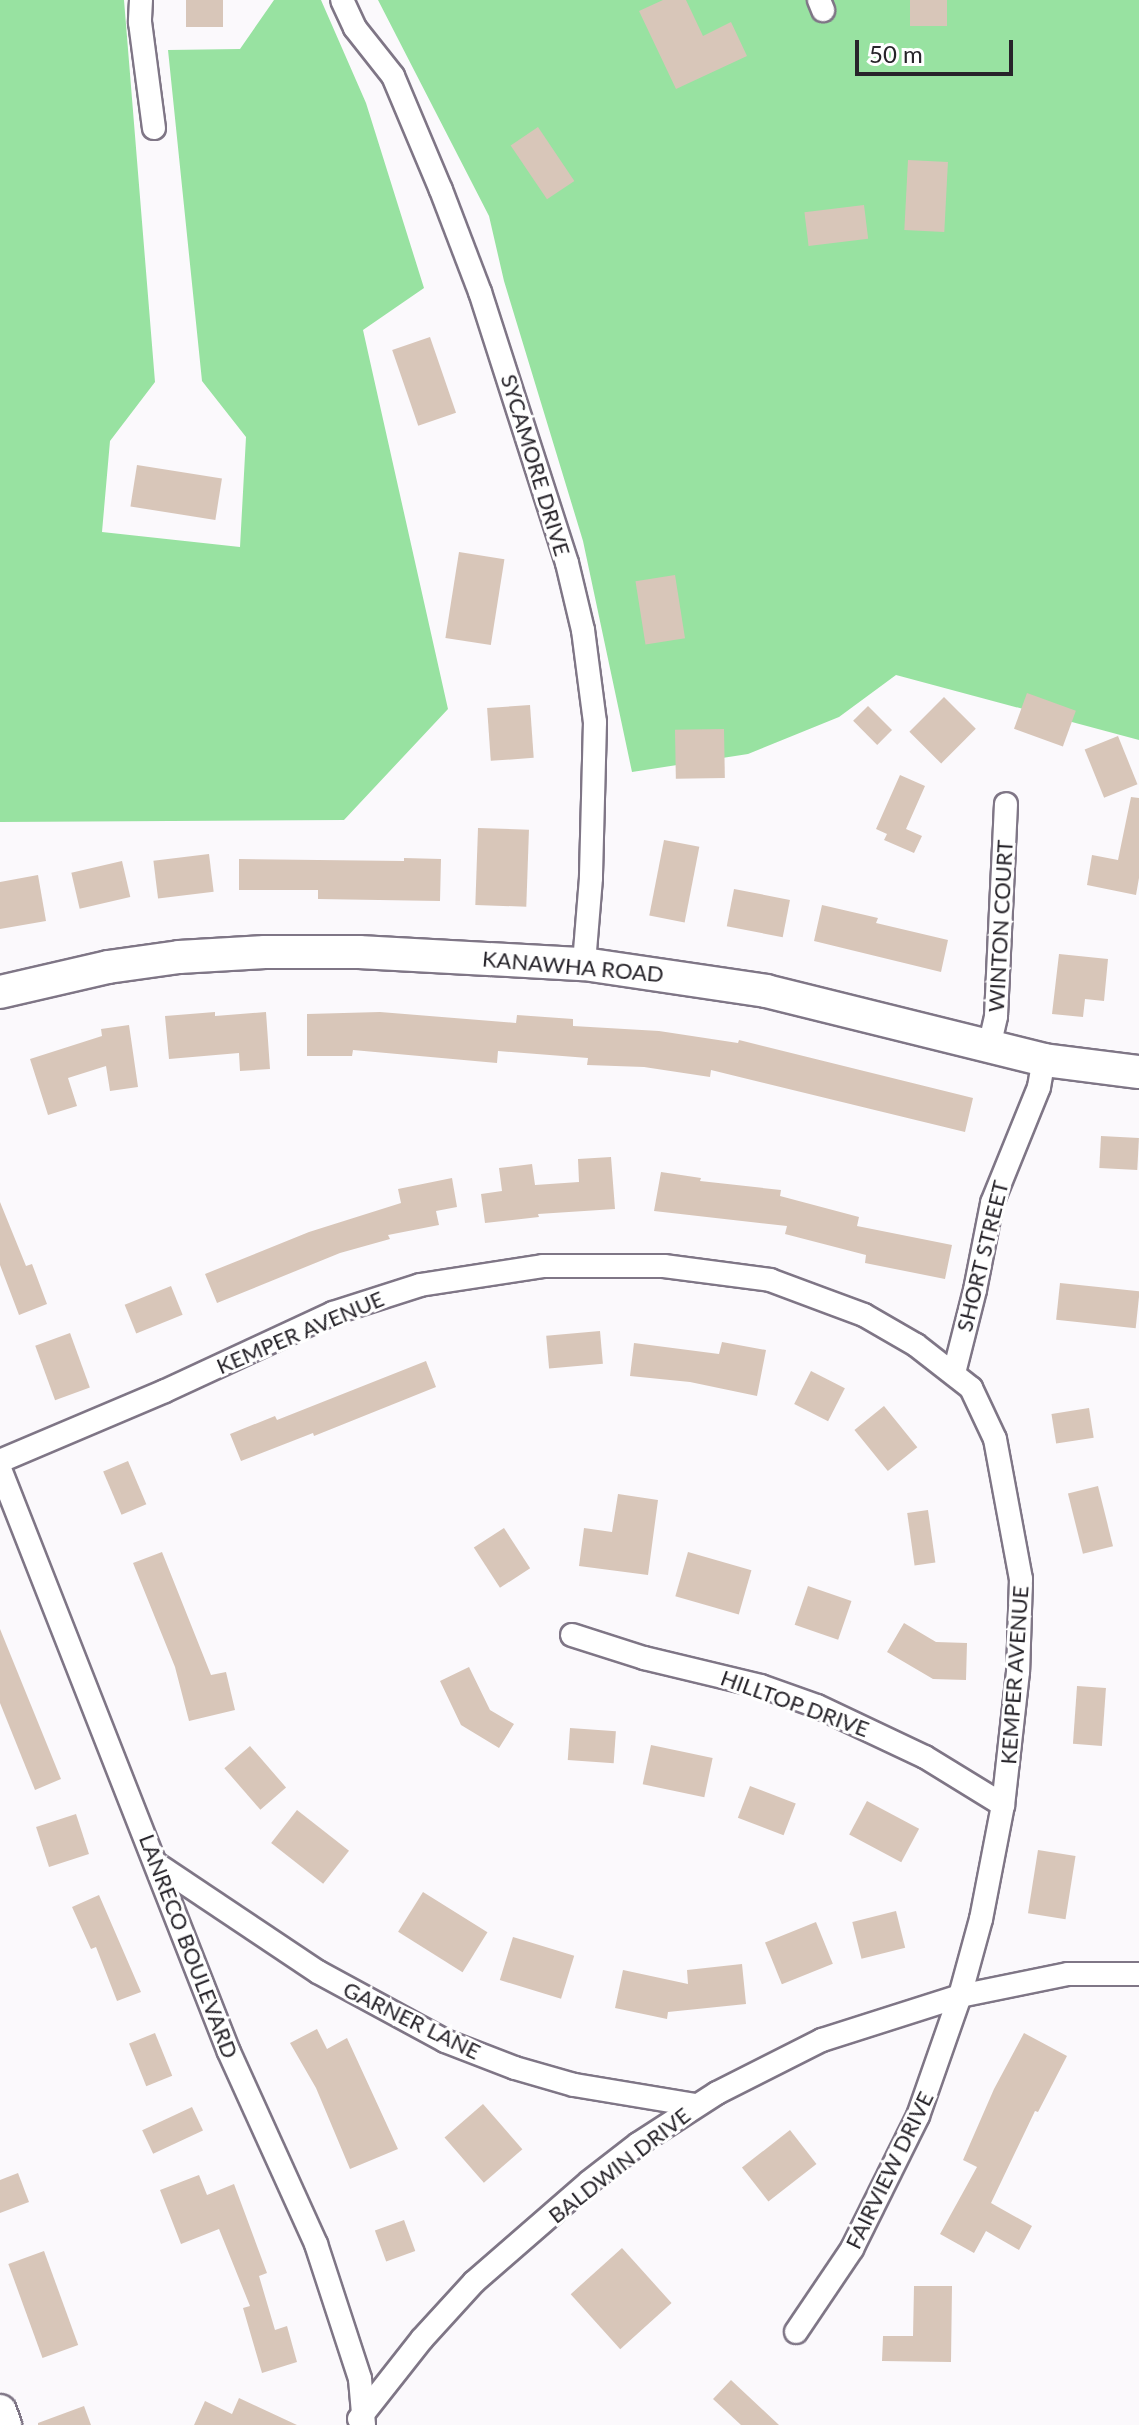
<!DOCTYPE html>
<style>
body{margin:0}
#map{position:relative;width:1139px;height:2425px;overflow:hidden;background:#fbf9fc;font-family:Lato,sans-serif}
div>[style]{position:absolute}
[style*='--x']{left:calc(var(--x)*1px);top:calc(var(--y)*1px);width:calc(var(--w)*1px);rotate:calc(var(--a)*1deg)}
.green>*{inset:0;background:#98e2a1}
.building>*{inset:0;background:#d8c6b9;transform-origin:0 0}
.roads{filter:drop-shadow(2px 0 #7f7686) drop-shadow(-2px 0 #7f7686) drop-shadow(0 2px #7f7686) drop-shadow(0 -2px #7f7686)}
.street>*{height:22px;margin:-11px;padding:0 11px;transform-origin:11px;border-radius:11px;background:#fff}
.secondary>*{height:32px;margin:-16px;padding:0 16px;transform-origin:16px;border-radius:16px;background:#fff}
span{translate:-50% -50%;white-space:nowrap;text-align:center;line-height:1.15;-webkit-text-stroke:6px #fff;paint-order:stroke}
.street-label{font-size:22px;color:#27242a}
.scale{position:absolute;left:855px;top:40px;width:158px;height:36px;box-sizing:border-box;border:4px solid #27242a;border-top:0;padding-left:10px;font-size:24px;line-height:28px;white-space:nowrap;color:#27242a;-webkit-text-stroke:6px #fff;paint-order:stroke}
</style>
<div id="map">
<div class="green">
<div style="clip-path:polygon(0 0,124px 0,155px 382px,110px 441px,102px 532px,240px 547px,246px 437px,202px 381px,168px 50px,240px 49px,274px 0,321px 0,366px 103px,424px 288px,363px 330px,448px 709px,344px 820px,0 822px)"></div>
<div style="clip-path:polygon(378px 0,1139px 0,1139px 740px,896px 675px,839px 717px,748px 754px,632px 772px,583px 541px,504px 281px,489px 216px)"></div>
</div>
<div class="building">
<div style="left:186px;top:0;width:37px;height:27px"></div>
<div style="clip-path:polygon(663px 0,686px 0,703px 36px,731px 22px,747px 56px,676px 89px,639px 11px)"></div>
<div style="left:910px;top:0;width:37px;height:26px"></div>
<div style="left:538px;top:127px;width:65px;height:33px;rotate:56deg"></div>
<div style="left:908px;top:160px;width:40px;height:70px;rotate:3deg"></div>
<div style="left:864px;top:205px;width:34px;height:60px;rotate:83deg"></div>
<div style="left:430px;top:337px;width:80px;height:40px;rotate:71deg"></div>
<div style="left:137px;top:465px;width:86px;height:42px;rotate:9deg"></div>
<div style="left:459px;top:552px;width:46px;height:87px;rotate:9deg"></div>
<div style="left:675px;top:575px;width:64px;height:40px;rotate:81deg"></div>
<div style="left:1027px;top:693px;width:52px;height:38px;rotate:20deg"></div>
<div style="left:944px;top:697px;width:45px;height:49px;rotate:45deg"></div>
<div style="left:530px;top:705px;width:53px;height:43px;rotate:86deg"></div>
<div style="left:868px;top:706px;width:34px;height:21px;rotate:45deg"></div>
<div style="left:724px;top:729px;width:49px;height:49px;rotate:89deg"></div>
<div style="left:1118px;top:736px;width:52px;height:36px;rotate:68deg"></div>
<div style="clip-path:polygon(900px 775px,925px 786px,906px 829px,922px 836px,914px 853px,884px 840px,887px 834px,876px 829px)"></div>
<div style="clip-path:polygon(1131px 797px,1139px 798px,1139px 878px,1136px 895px,1087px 885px,1092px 855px,1118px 860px)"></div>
<div style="left:478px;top:828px;width:51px;height:77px;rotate:2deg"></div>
<div style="left:664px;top:840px;width:36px;height:77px;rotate:11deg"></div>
<div style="left:209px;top:854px;width:38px;height:56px;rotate:83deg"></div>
<div style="clip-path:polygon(404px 858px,441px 859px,440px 901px,318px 899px,318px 890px,239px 890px,239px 859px,404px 861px)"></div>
<div style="left:122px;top:861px;width:37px;height:52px;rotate:77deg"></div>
<div style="clip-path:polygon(38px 875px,46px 921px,0 929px,0 882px)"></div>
<div style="left:734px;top:889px;width:57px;height:38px;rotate:11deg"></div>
<div style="clip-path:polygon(822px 905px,878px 918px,876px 923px,948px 940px,941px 972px,814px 941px)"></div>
<div style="clip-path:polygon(1059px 954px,1108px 959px,1104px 1001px,1085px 999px,1083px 1017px,1052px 1014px)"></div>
<div style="clip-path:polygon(215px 1012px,215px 1016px,266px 1012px,270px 1069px,240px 1071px,239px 1053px,169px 1059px,165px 1016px)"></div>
<div style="clip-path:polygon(380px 1012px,516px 1023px,517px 1015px,573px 1019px,573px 1026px,659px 1031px,738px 1043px,739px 1040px,973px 1098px,965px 1132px,711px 1070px,710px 1077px,644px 1067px,587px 1065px,588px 1058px,498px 1051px,497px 1063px,353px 1050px,352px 1056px,307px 1056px,307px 1014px)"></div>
<div style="clip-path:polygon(129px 1025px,138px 1087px,110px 1091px,106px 1066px,68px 1078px,77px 1106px,48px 1115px,30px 1059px,102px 1036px,101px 1029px)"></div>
<div style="left:1101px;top:1136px;width:38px;height:32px;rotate:3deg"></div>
<div style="clip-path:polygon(611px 1157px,615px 1209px,538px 1214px,539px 1217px,485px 1223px,481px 1194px,502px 1191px,499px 1168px,532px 1164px,535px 1185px,579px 1182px,578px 1159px)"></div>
<div style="clip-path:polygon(661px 1172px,701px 1178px,700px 1181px,781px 1190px,780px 1196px,859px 1217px,857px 1226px,952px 1245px,945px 1279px,865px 1263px,866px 1255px,785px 1234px,787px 1226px,654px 1211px)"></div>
<div style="clip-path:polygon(452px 1178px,457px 1207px,436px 1211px,439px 1225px,388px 1235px,390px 1239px,340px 1253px,217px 1303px,205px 1274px,309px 1232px,401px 1203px,398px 1189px)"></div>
<div style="clip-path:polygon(0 1202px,26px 1266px,32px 1264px,47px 1304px,19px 1315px,0 1265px)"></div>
<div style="left:1060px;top:1283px;width:80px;height:37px;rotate:6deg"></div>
<div style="left:171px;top:1286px;width:31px;height:50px;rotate:68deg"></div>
<div style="left:600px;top:1331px;width:33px;height:54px;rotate:85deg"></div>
<div style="left:70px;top:1333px;width:58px;height:37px;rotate:70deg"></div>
<div style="clip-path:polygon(722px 1342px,766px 1350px,757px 1396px,690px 1382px,630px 1376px,634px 1343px,719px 1354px)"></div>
<div style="clip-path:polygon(426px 1361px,436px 1387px,314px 1436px,313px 1433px,241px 1461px,230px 1434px,275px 1416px,277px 1420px)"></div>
<div style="left:811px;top:1371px;width:38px;height:37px;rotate:27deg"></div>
<div style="left:884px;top:1406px;width:53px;height:38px;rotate:51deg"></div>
<div style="left:1089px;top:1408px;width:30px;height:38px;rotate:81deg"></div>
<div style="left:128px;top:1461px;width:47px;height:27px;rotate:67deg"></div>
<div style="left:1098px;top:1486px;width:62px;height:31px;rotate:76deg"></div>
<div style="clip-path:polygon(618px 1494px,658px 1500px,648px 1575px,579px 1566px,584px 1528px,612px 1532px)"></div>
<div style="left:928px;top:1510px;width:53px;height:21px;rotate:82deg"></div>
<div style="left:504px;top:1528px;width:48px;height:36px;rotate:57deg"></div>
<div style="clip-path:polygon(162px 1552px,211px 1675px,226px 1672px,235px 1710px,189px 1721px,175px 1667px,133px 1563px)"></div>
<div style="left:688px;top:1552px;width:66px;height:46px;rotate:16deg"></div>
<div style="left:808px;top:1586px;width:46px;height:41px;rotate:19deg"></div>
<div style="clip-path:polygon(904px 1623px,936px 1642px,967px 1643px,966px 1680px,933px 1679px,887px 1652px)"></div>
<div style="clip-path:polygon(0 1629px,61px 1779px,35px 1790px,0 1703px)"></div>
<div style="clip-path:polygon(469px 1667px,490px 1710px,514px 1724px,499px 1748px,461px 1725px,440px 1681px)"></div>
<div style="left:1077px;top:1686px;width:29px;height:58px;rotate:4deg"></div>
<div style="left:570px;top:1728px;width:46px;height:32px;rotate:4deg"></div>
<div style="left:651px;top:1745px;width:63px;height:40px;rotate:12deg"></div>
<div style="left:250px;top:1746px;width:55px;height:34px;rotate:49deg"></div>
<div style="left:750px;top:1786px;width:49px;height:34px;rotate:21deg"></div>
<div style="left:867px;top:1801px;width:59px;height:38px;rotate:28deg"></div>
<div style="left:297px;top:1810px;width:66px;height:42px;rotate:38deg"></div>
<div style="left:76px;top:1814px;width:42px;height:42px;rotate:72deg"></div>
<div style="left:1038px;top:1850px;width:38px;height:64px;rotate:9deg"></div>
<div style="left:423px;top:1892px;width:76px;height:47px;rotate:32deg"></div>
<div style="clip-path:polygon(99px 1895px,141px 1992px,117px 2001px,96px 1947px,91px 1949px,72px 1907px)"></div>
<div style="left:896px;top:1911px;width:38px;height:45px;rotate:76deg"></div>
<div style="left:816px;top:1922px;width:45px;height:55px;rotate:68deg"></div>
<div style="left:513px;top:1937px;width:64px;height:45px;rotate:17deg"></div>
<div style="clip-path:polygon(742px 1964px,746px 2004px,668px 2012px,667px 2019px,615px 2008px,623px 1970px,688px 1984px,687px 1970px)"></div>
<div style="clip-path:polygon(317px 2029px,327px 2049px,347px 2038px,398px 2149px,350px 2169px,316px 2088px,290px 2043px)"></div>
<div style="left:155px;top:2033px;width:46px;height:28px;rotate:68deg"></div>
<div style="clip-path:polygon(1024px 2033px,1067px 2056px,1038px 2112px,1035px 2111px,991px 2203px,1032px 2226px,1019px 2250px,986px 2231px,974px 2253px,940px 2234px,977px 2167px,963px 2160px,994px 2089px)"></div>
<div style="left:483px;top:2104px;width:60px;height:51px;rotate:49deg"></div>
<div style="left:192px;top:2107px;width:26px;height:55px;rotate:65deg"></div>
<div style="left:790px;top:2130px;width:43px;height:61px;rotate:52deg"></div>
<div style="clip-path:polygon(18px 2173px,29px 2202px,0 2213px,0 2180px)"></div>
<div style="clip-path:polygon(199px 2175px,207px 2195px,234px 2184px,267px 2273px,259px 2276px,275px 2330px,287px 2326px,297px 2362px,262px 2373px,243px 2308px,250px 2306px,219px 2229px,181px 2244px,160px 2190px)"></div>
<div style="left:404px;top:2220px;width:33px;height:31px;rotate:70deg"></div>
<div style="left:622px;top:2248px;width:74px;height:69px;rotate:48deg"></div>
<div style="left:44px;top:2251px;width:100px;height:38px;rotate:70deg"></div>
<div style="clip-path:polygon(914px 2286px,952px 2286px,951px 2362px,882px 2361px,883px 2336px,913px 2336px)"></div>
<div style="clip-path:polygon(731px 2380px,779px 2425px,741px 2425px,713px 2399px)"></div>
<div style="clip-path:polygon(239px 2398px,297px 2425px,194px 2425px,205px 2401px,232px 2414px)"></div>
<div style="clip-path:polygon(84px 2406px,91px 2425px,38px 2425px,38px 2423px)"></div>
</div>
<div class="roads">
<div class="street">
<div style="--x:141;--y:0;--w:22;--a:93"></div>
<div style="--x:140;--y:22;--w:107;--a:82.5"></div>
<div style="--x:342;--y:0;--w:31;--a:65"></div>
<div style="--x:355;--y:28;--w:61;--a:51.6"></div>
<div style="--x:393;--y:76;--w:124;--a:67.2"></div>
<div style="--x:441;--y:190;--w:109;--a:69.1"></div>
<div style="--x:480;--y:292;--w:285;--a:72.2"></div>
<div style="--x:567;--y:563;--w:69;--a:76.6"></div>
<div style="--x:583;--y:630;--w:93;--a:82.6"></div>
<div style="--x:595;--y:722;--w:156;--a:91.5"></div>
<div style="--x:591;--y:878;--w:86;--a:94.7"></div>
<div style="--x:819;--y:0;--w:11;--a:68"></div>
<div style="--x:989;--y:1047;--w:32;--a:-77"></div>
<div style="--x:996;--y:1016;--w:212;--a:-87.3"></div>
<div style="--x:954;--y:1373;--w:86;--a:-75.8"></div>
<div style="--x:975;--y:1290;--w:89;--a:-78.9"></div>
<div style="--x:992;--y:1203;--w:125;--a:-67.9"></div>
<div style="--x:1039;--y:1087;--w:27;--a:-80"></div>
<div style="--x:0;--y:1461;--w:179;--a:-23"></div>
<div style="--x:165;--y:1391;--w:185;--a:-24.9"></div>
<div style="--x:333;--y:1313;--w:91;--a:-17.8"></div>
<div style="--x:420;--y:1285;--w:124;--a:-8.8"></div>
<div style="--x:543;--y:1266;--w:121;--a:0"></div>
<div style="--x:664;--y:1266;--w:107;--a:7.5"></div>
<div style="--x:770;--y:1280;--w:100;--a:20.4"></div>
<div style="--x:864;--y:1315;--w:60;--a:30"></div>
<div style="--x:916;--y:1345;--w:70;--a:38"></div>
<div style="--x:971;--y:1388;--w:56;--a:64.8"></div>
<div style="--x:995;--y:1439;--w:142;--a:79.5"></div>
<div style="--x:1021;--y:1579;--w:93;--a:91.8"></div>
<div style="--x:1018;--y:1672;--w:134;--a:96.4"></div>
<div style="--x:1003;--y:1805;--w:116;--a:100.9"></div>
<div style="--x:981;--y:1919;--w:80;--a:105.3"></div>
<div style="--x:960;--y:1996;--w:127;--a:109.3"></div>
<div style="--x:918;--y:2116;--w:148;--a:116.4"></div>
<div style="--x:852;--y:2249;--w:100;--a:124"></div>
<div style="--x:0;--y:1469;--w:626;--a:68.56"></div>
<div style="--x:229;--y:2052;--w:211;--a:65.6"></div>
<div style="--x:316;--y:2244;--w:142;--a:71.9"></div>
<div style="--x:360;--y:2379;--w:46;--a:85"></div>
<div style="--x:572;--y:1635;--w:76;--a:17.7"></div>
<div style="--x:644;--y:1658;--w:120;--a:13.5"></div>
<div style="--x:761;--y:1686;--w:59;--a:19.7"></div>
<div style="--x:817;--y:1706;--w:119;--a:25.3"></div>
<div style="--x:925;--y:1757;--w:92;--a:31.6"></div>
<div style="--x:158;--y:1865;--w:192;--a:33.8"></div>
<div style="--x:318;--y:1972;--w:145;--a:28.5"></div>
<div style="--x:445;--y:2041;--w:75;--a:21.1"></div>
<div style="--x:515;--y:2068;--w:61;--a:16.1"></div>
<div style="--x:574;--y:2085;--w:123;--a:9.4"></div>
<div style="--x:359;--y:2419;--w:102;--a:-51.8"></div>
<div style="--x:422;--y:2339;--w:77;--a:-47.6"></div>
<div style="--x:474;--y:2282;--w:152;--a:-41"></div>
<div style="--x:589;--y:2182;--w:62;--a:-37.8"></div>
<div style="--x:638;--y:2144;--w:94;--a:-32.8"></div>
<div style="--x:717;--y:2093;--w:118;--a:-26.8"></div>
<div style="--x:822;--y:2040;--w:145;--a:-17.7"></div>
<div style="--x:960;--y:1996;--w:110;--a:-11.5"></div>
<div style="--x:1068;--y:1974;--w:71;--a:0"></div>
</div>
<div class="secondary">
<div style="--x:0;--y:992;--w:111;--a:-13"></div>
<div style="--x:108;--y:967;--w:72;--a:-8"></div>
<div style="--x:179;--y:957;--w:86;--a:-3.3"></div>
<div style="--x:265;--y:952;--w:94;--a:0"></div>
<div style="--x:359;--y:952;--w:225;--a:3.1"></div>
<div style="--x:584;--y:964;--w:184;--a:8.4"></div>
<div style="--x:766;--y:991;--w:286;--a:13.9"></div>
<div style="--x:1044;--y:1060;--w:96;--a:7.2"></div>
<div style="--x:0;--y:2411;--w:15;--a:70"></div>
</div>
</div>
<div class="street-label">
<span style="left:536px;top:465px;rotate:73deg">SYCAMORE DRIVE</span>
<span style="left:1000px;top:926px;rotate:-87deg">WINTON COURT</span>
<span style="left:573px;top:966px;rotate:5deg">KANAWHA ROAD</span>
<span style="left:982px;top:1256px;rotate:-76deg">SHORT STREET</span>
<span style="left:300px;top:1332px;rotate:-23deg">KEMPER AVENUE</span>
<span style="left:1014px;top:1675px;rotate:-86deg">KEMPER AVENUE</span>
<span style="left:795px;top:1703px;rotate:20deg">HILLTOP DRIVE</span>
<span style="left:189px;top:1946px;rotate:69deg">LANRECO BOULEVARD</span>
<span style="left:412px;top:2020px;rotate:26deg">GARNER LANE</span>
<span style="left:619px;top:2165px;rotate:-38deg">BALDWIN DRIVE</span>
<span style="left:889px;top:2170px;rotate:-64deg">FAIRVIEW DRIVE</span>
</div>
<div class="scale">50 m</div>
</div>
